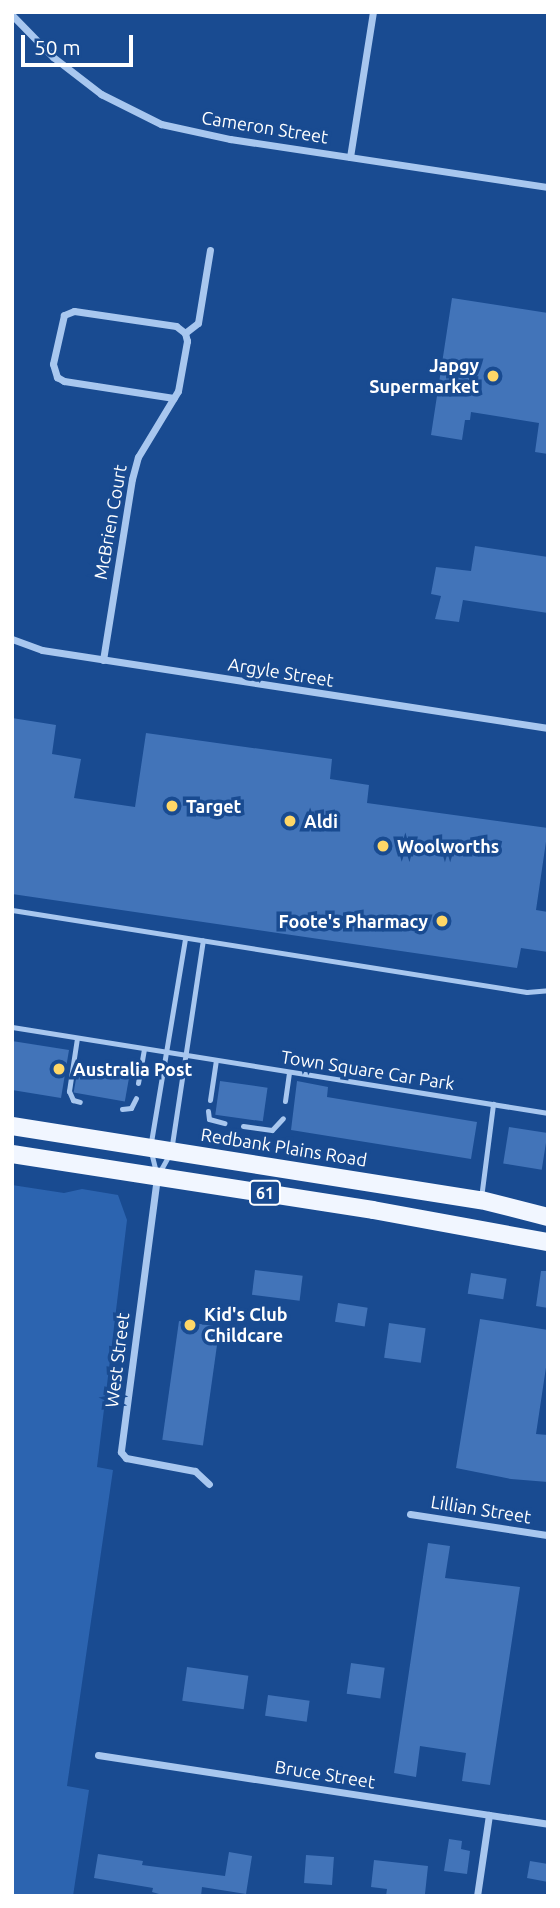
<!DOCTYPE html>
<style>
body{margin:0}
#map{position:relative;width:560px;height:1908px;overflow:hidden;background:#194b91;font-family:Ubuntu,sans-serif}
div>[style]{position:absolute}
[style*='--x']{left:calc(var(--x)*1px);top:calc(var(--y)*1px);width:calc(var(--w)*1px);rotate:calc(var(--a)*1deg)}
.green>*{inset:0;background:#2c64b0}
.building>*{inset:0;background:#4274b9;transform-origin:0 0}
.service>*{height:5px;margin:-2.5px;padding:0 2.5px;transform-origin:2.5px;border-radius:2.5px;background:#a8c7ef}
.minor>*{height:7px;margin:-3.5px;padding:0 3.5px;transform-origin:3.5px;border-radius:3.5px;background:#a8c7ef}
.primary>*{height:18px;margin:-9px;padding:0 9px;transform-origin:9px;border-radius:9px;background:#f1f6ff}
.dots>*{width:19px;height:19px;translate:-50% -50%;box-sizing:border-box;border:4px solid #194b91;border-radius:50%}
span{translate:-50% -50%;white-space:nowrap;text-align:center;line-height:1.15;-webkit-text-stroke:7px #194b91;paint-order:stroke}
.shield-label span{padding:2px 5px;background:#194b91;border:2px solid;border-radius:5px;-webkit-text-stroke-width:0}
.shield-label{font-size:16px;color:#fff;font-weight:700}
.street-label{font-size:18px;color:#fff}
.poi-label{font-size:18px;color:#fff;font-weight:700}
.right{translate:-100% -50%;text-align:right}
.left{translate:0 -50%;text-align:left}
.frame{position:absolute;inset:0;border:14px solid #fff;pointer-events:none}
.scale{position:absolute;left:21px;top:35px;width:112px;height:32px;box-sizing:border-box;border:4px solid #fff;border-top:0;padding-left:9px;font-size:21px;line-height:24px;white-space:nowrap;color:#fff;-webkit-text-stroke:5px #194b91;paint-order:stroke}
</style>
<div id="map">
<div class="green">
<div style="clip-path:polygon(12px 1185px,64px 1193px,82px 1189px,118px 1195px,127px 1220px,97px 1467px,113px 1470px,67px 1786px,89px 1790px,73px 1896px,12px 1896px)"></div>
</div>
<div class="building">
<div style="clip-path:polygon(452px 298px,548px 313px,548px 454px,535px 452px,539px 423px,471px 412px,470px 420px,465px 420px,462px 440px,431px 435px)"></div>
<div style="clip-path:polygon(475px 546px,548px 557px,548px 613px,463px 600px,459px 622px,435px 619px,441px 596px,431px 594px,436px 567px,471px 571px)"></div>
<div style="clip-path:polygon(12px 718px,56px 725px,52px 754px,81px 759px,74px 798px,135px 807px,146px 733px,332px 759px,330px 779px,369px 785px,367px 803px,548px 828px,536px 910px,548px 912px,548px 952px,521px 948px,517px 968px,12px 894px)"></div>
<div style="clip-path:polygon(12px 1041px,69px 1050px,61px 1098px,12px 1090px)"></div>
<div style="left:79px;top:1062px;width:52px;height:31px;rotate:10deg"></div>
<div style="left:220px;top:1081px;width:48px;height:34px;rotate:8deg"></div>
<div style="clip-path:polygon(297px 1081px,328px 1087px,327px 1097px,477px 1122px,471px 1159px,291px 1130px)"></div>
<div style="left:509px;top:1127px;width:39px;height:37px;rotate:9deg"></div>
<div style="left:255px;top:1270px;width:48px;height:25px;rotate:7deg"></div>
<div style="clip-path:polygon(541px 1271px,548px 1271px,548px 1308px,536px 1306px)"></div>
<div style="left:471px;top:1273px;width:36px;height:21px;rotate:9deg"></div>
<div style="left:338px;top:1303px;width:30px;height:19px;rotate:9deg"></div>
<div style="clip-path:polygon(480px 1319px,548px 1330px,548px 1354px,536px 1434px,548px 1435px,548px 1482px,511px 1479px,456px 1468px)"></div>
<div style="left:179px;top:1321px;width:41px;height:120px;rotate:8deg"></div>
<div style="left:389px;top:1323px;width:37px;height:35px;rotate:8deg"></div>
<div style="clip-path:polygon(428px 1543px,450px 1546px,445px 1578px,520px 1587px,490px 1785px,462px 1781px,466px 1753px,420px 1746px,416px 1777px,394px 1773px)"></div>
<div style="left:351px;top:1663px;width:34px;height:31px;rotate:8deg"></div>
<div style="left:187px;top:1667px;width:62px;height:34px;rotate:8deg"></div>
<div style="left:268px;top:1695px;width:42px;height:21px;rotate:8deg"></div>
<div style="clip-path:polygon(449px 1839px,462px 1841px,461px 1849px,470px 1851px,467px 1874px,444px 1871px)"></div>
<div style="clip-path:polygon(229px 1852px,252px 1856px,246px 1894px,202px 1887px,201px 1896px,166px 1896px,152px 1892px,153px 1888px,94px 1878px,98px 1854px,143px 1861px,142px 1865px,225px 1876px)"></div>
<div style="left:306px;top:1855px;width:28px;height:28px;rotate:4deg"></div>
<div style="clip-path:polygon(374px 1860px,428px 1866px,425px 1894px,386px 1896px,387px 1889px,371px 1887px)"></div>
<div style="clip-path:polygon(530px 1861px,548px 1864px,548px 1882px,527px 1878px)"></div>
</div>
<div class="service">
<div style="--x:12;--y:910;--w:521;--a:9.05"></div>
<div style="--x:527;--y:992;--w:21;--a:-5"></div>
<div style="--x:12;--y:1027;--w:543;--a:9.12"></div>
<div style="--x:77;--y:1038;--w:54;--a:98.6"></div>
<div style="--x:69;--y:1091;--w:10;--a:66"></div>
<div style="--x:73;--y:1100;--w:7;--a:16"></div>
<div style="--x:138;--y:1083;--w:34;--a:-80"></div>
<div style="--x:210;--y:1100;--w:40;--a:-81.5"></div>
<div style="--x:285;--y:1101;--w:29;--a:-82"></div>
<div style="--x:122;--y:1109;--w:9;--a:-6"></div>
<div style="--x:131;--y:1108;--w:11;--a:-63"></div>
<div style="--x:208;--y:1111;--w:8;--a:83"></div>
<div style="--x:209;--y:1119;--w:16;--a:15"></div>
<div style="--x:243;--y:1126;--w:29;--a:8"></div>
<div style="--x:272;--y:1130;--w:16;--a:-47"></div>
<div style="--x:156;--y:1172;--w:25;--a:-104"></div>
<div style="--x:150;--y:1148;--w:213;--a:-80.5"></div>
<div style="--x:159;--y:1173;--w:25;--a:-61"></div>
<div style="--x:171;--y:1151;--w:213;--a:-81.4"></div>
<div style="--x:481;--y:1198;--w:95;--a:-82.7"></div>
</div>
<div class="minor">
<div style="--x:12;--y:15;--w:59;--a:45.7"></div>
<div style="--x:53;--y:57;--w:61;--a:37.6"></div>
<div style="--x:101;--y:94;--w:67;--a:26.6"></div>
<div style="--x:161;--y:124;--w:71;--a:12.3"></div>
<div style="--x:230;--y:139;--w:322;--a:8.6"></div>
<div style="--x:350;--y:157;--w:147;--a:-81"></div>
<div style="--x:185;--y:333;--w:16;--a:-38"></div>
<div style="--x:198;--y:323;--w:74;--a:-80.7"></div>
<div style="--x:12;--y:639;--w:32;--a:20"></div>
<div style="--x:42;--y:650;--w:512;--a:8.76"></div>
<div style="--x:103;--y:660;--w:183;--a:-80.9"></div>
<div style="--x:132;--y:479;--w:23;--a:-75"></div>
<div style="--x:138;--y:457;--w:77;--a:-58.8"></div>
<div style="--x:178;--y:391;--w:51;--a:-79.8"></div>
<div style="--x:187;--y:341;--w:8;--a:-104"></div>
<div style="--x:185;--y:333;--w:11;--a:-142"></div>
<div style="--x:176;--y:326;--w:103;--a:-171.6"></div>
<div style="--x:74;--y:311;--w:11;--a:158"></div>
<div style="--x:64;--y:315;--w:50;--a:102.7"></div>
<div style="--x:53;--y:364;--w:14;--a:73"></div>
<div style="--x:57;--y:377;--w:8;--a:30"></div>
<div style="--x:64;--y:381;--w:111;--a:8.8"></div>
<div style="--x:157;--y:1177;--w:277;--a:97.5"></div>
<div style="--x:121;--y:1452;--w:8;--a:50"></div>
<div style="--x:126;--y:1458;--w:70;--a:10.7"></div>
<div style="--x:195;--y:1471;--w:19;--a:43"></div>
<div style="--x:410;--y:1514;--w:140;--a:8.7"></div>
<div style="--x:98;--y:1755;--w:455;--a:8.7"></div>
<div style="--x:477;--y:1896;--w:82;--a:-81.6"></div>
</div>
<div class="primary">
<div style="--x:12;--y:1126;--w:475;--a:9"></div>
<div style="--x:481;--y:1200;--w:69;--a:14.2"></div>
<div style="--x:12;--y:1154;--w:365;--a:8.8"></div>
<div style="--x:373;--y:1210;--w:178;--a:10.4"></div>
</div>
<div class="dots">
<div style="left:493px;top:376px;background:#ffd767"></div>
<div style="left:172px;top:806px;background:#ffd767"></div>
<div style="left:290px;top:821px;background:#ffd767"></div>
<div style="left:383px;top:846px;background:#ffd767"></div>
<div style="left:442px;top:921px;background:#ffd767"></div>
<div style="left:59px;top:1069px;background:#ffd767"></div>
<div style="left:190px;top:1325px;background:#ffd767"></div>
</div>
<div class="shield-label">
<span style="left:265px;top:1193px">61</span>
</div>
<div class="street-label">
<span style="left:265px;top:127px;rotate:9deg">Cameron Street</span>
<span style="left:110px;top:522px;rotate:-80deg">McBrien Court</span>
<span style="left:281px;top:672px;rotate:9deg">Argyle Street</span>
<span style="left:368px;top:1070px;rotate:9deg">Town Square Car Park</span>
<span style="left:284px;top:1147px;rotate:9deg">Redbank Plains Road</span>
<span style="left:117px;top:1360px;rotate:-83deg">West Street</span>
<span style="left:481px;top:1509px;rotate:9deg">Lillian Street</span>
<span style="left:325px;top:1774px;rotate:9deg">Bruce Street</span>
</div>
<div class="poi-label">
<span class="right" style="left:479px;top:376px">Japgy<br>Supermarket</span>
<span class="left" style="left:186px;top:806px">Target</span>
<span class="left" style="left:304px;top:821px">Aldi</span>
<span class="left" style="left:397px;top:846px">Woolworths</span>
<span class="right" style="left:428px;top:921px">Foote's Pharmacy</span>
<span class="left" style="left:73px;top:1069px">Australia Post</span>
<span class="left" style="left:204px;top:1325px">Kid's Club<br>Childcare</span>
</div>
<div class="frame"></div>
<div class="scale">50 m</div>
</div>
